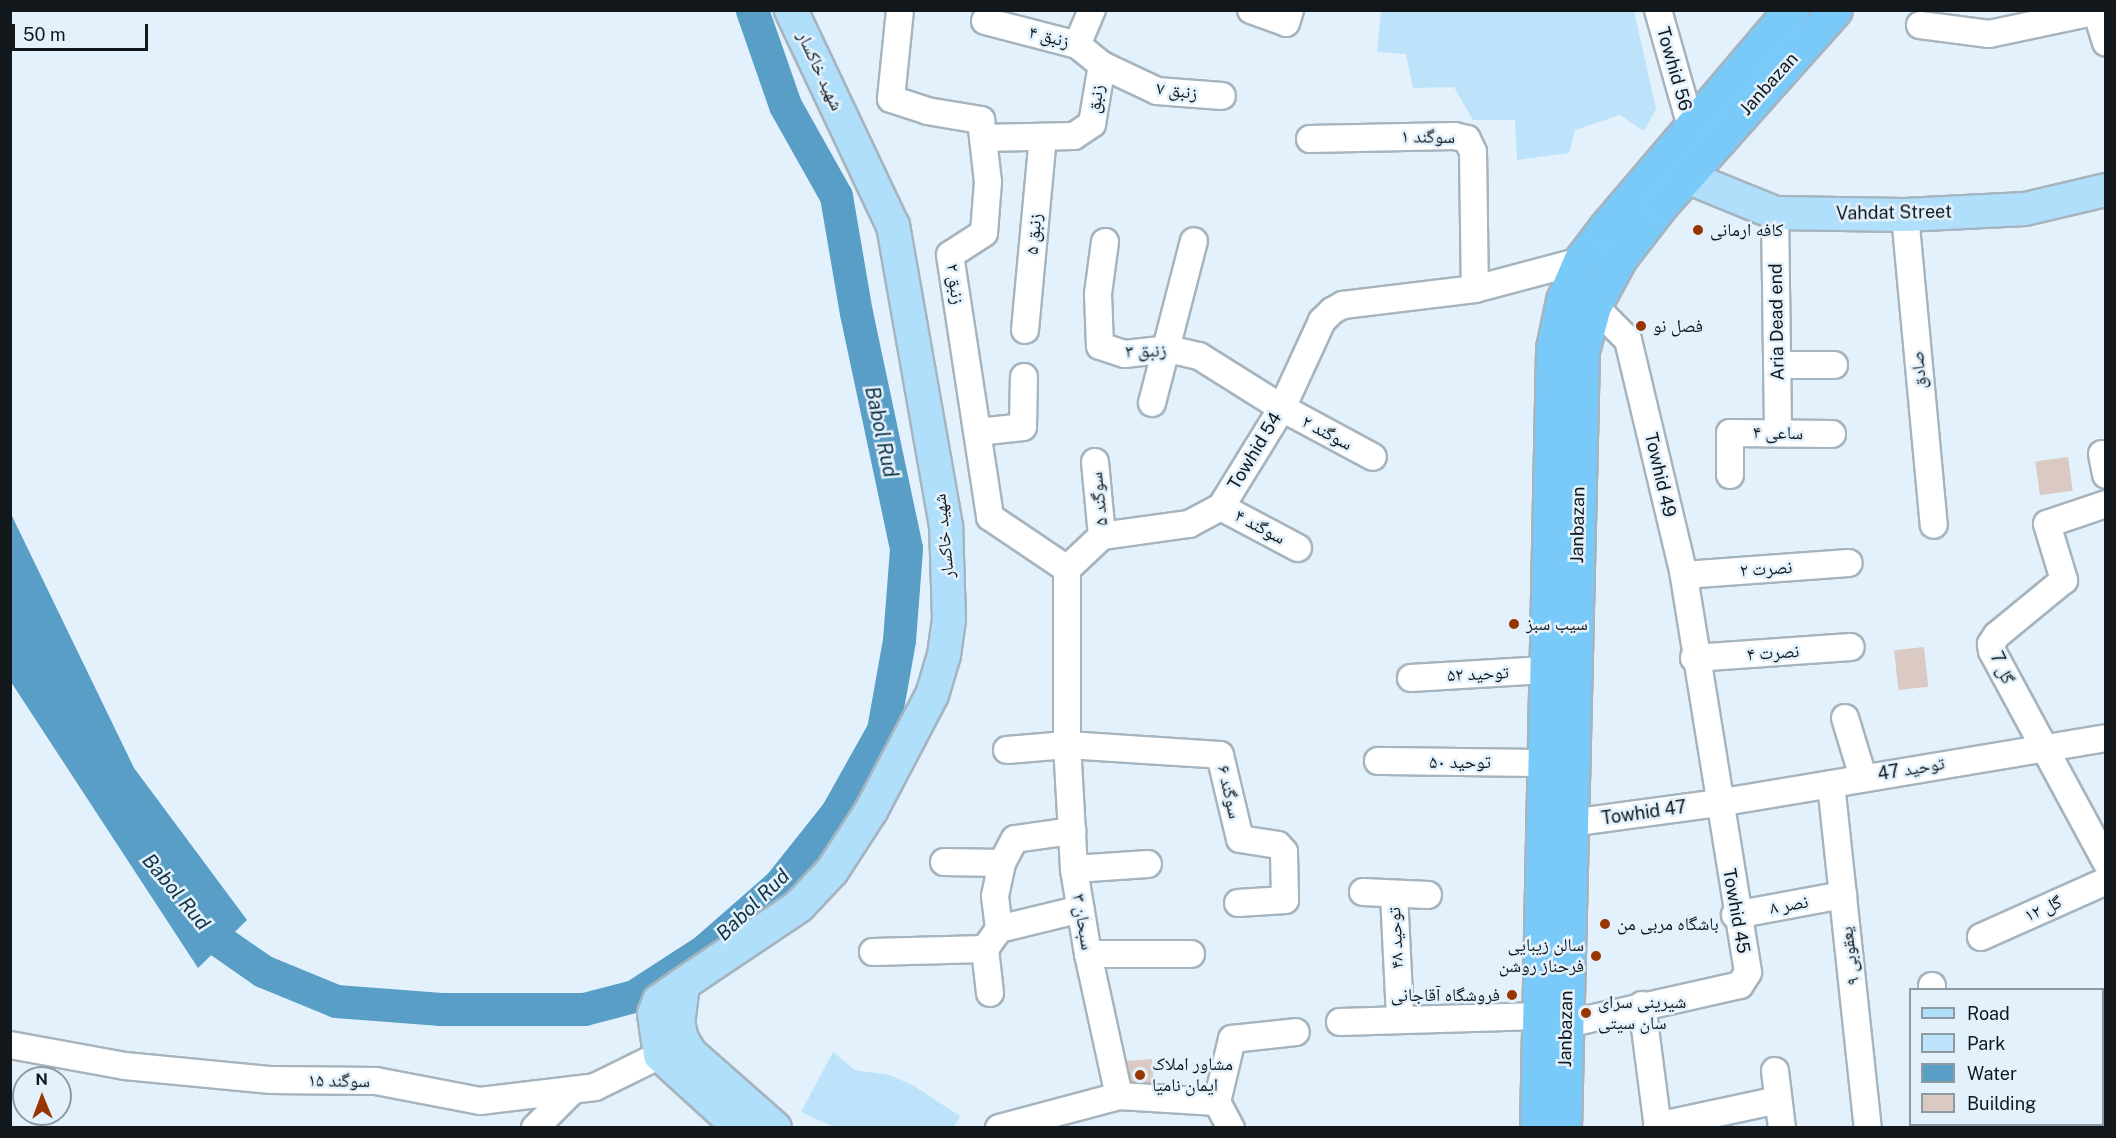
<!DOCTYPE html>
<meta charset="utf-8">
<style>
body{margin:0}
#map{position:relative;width:2116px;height:1138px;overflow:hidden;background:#e2f1fc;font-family:"Public Sans","Noto Naskh Arabic",sans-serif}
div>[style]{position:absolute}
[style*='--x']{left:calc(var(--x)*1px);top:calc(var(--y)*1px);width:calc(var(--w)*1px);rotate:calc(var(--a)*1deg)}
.green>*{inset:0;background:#bde3fb}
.water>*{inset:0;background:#589ec7}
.river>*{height:33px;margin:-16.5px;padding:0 16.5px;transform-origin:16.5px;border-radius:16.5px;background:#589ec7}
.building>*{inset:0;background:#dbc9c3;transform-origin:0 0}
.roads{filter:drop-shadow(2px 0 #a5b4be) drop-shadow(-2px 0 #a5b4be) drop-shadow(0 2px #a5b4be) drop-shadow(0 -2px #a5b4be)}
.minor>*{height:26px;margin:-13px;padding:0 13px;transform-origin:13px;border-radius:13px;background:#fff}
.major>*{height:32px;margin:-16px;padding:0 16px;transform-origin:16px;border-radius:16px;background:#afdffb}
.highway>*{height:33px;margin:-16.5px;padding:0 16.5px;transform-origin:16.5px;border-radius:16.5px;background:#7acaf9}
.dots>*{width:16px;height:16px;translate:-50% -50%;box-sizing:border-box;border:3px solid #e2f1fc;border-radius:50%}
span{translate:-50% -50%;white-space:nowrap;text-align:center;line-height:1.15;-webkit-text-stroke:5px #e2f1fc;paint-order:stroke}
.street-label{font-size:18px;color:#11171a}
.poi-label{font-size:18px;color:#11171a}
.left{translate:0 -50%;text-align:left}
.right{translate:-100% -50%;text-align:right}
.water-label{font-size:20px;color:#113142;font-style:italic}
.frame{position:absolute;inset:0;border:12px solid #11171a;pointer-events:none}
.legend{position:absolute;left:1909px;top:988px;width:195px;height:138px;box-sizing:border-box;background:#e2f1fc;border:2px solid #8e9aa2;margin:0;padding:8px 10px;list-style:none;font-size:18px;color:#11171a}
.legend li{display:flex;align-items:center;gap:12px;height:30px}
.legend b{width:30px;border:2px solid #8e9aa2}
.north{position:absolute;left:12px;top:1066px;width:60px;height:60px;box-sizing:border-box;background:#e2f1fc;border:2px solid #8e9aa2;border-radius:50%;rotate:359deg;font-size:16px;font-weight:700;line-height:24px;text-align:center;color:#11171a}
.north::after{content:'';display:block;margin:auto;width:21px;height:27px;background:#993500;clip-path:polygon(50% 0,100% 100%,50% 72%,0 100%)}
.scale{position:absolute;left:12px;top:24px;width:136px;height:27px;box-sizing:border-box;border:3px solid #11171a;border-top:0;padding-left:8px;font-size:18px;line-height:21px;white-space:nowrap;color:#11171a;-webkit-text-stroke:4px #e2f1fc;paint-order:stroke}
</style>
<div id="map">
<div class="green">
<div style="clip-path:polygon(1381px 11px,1634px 11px,1656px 109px,1644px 131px,1620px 115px,1575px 130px,1569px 153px,1517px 160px,1515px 120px,1473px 120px,1454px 87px,1413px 88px,1406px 54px,1377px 52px)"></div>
<div style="clip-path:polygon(833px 1052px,855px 1070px,890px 1075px,914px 1086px,960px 1116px,954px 1127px,834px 1127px,801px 1112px)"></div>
</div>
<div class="water">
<div style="clip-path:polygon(11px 514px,134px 768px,247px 920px,198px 968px,11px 682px)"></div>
</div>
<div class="river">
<div style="--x:190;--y:913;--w:22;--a:51"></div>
<div style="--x:204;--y:930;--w:72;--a:34.8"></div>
<div style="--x:263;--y:971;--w:79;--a:22.3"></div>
<div style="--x:336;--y:1001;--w:105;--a:4.4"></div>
<div style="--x:441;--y:1009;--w:143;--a:0"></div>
<div style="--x:584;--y:1009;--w:52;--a:-14.6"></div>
<div style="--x:634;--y:996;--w:85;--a:-32.9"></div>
<div style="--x:705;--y:950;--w:100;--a:-41.3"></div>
<div style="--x:780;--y:884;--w:92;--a:-51.6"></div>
<div style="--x:837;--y:812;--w:94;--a:-60.7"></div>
<div style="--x:883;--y:730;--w:91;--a:-79.9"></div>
<div style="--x:899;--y:640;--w:92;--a:-85.6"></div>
<div style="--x:906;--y:548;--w:240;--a:-102"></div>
<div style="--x:856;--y:313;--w:119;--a:-99.7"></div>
<div style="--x:836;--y:196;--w:104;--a:-119.3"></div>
<div style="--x:785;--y:105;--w:101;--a:-109.2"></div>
</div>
<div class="building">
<div style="left:2068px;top:457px;width:34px;height:33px;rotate:82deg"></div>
<div style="left:1924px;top:647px;width:40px;height:30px;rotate:84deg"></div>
<div style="left:1152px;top:1059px;width:30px;height:27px;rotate:86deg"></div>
</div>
<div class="roads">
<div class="minor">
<div style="--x:900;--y:10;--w:89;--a:95.8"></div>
<div style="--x:891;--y:99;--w:38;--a:18"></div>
<div style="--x:927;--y:111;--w:55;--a:9.5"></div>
<div style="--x:981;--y:120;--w:62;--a:83.6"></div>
<div style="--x:988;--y:182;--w:51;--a:94.5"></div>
<div style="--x:984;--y:233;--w:40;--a:147.1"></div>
<div style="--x:950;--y:255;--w:265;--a:81.3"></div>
<div style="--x:990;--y:517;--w:93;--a:34"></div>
<div style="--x:1251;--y:10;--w:37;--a:20"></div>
<div style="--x:1286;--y:23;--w:14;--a:-73"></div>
<div style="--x:1658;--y:10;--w:122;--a:74.2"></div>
<div style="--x:2096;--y:10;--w:34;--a:73"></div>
<div style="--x:985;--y:21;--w:95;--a:14.6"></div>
<div style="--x:1920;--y:25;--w:70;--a:7.4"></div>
<div style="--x:1989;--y:34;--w:116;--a:-11.9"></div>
<div style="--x:1102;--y:65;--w:61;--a:25.3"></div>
<div style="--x:1157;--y:91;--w:65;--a:4.4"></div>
<div style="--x:983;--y:138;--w:91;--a:-1.3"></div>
<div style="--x:1074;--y:136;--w:22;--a:-34"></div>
<div style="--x:1092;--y:124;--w:60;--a:-80.4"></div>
<div style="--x:1102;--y:65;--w:32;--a:-141"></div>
<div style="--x:1077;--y:45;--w:38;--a:-67"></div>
<div style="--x:1310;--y:139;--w:144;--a:-1.2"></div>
<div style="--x:1454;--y:136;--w:13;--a:13"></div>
<div style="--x:1467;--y:139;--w:14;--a:65"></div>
<div style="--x:1473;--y:152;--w:137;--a:89.2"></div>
<div style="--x:1775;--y:213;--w:219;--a:89.2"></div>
<div style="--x:1905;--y:215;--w:311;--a:84.7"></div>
<div style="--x:1105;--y:242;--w:52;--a:97.7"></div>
<div style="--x:1098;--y:294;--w:52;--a:87.8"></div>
<div style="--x:1100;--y:346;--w:26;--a:18"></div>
<div style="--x:1125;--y:354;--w:43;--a:-6.6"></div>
<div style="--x:1168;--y:349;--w:32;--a:13"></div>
<div style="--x:1199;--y:356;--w:98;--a:32.1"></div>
<div style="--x:1282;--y:408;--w:103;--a:28.3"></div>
<div style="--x:1025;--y:330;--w:194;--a:-84.7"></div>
<div style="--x:1777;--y:365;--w:57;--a:0"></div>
<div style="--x:1152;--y:403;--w:167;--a:-75.5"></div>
<div style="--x:978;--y:432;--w:45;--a:-6.3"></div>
<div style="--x:1023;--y:427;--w:50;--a:-88.9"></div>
<div style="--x:2102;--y:454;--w:21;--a:79"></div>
<div style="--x:1095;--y:462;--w:74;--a:84.6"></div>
<div style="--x:1730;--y:475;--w:42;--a:-90"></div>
<div style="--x:1730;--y:433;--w:102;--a:0.6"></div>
<div style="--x:2106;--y:504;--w:62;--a:161.3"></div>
<div style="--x:2047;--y:524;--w:59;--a:73.1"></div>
<div style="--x:2064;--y:580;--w:87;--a:140.6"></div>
<div style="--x:1997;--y:635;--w:11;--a:124"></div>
<div style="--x:1991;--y:644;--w:7;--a:82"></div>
<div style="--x:1992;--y:651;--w:240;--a:61.6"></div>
<div style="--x:1221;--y:507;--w:87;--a:28"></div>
<div style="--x:1684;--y:575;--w:165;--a:-4.2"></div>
<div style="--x:1694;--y:658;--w:157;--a:-4"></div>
<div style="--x:1411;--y:678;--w:134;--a:-3.4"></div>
<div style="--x:1845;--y:718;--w:62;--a:73"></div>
<div style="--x:1007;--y:750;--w:60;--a:-4.8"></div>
<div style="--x:1067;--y:745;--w:153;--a:3.7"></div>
<div style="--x:1220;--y:755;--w:86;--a:76.6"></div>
<div style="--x:1240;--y:839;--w:38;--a:9"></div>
<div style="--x:1278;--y:845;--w:9;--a:49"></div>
<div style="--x:1284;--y:852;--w:48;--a:88.8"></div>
<div style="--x:1285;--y:900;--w:47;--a:176.3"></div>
<div style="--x:1378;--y:761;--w:165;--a:0.7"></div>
<div style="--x:1831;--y:784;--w:346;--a:83.9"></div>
<div style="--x:1571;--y:823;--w:148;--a:-7.7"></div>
<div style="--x:1718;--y:803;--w:393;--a:-9.5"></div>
<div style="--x:944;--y:862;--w:58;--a:1"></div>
<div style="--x:1074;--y:869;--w:74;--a:-3.9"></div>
<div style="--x:1363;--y:892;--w:65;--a:2.6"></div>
<div style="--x:1394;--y:894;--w:124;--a:87.2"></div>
<div style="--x:1735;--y:915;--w:110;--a:-10.5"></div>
<div style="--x:999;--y:929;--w:84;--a:-13.7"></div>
<div style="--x:1981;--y:937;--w:137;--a:-24.1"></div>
<div style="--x:873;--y:952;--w:112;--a:-1.5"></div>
<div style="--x:1088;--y:954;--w:103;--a:0"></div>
<div style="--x:1932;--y:986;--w:4;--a:90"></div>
<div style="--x:990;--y:993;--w:44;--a:-96.5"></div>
<div style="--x:985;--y:949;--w:24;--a:-55"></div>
<div style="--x:999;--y:929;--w:33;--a:-97"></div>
<div style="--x:995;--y:896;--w:34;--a:-78"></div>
<div style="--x:1002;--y:863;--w:27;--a:-62"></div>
<div style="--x:1015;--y:839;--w:58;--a:-8"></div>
<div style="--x:1642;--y:1005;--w:124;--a:82.6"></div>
<div style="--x:1340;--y:1022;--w:199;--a:-1.7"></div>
<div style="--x:1567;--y:1024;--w:177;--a:-12.7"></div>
<div style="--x:1740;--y:985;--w:15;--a:-58"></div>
<div style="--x:1748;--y:972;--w:402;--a:-99.2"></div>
<div style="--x:1684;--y:575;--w:242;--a:-103.4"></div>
<div style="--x:1628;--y:340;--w:48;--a:-135"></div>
<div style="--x:10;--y:1045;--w:117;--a:10.3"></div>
<div style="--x:125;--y:1066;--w:147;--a:5.5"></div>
<div style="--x:271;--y:1080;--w:105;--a:0.5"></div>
<div style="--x:376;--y:1081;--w:106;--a:10.9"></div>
<div style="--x:480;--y:1101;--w:116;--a:-6.9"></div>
<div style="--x:595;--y:1087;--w:72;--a:-26.2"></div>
<div style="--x:1775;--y:1071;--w:57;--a:83"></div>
<div style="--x:1119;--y:1096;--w:145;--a:-102.3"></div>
<div style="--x:1088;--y:954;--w:86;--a:-99.4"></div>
<div style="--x:1074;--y:869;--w:124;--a:-93.2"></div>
<div style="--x:1067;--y:745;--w:176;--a:-90"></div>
<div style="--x:1067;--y:569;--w:48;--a:-43.3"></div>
<div style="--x:1102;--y:536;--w:88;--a:-7.9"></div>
<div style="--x:1189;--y:524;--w:36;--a:-28"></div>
<div style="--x:1221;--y:507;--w:116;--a:-58.4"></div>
<div style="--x:1282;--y:408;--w:96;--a:-65.3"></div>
<div style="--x:1322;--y:321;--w:14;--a:-45"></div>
<div style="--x:1332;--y:311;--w:13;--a:-29"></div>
<div style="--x:1343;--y:305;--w:133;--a:-6.9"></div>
<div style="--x:1475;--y:289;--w:109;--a:-14.9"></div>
<div style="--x:1217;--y:1102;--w:65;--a:-76.6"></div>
<div style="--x:1232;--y:1039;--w:64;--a:-6.2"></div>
<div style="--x:2102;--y:1117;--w:4;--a:0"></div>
<div style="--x:1947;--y:1124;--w:4;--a:90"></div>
<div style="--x:2049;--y:1124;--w:4;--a:90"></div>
<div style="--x:1657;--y:1126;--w:124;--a:-12.1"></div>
<div style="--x:535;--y:1128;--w:54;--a:-45"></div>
<div style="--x:999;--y:1128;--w:124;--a:-14.9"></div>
<div style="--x:1119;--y:1096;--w:98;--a:3.5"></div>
<div style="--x:1217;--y:1102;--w:30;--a:62"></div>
<div style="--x:2014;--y:1128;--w:16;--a:-14"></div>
</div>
<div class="major">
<div style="--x:1687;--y:177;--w:95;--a:22.2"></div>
<div style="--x:1775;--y:213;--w:130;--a:0.9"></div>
<div style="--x:1905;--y:215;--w:120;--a:-2.9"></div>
<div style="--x:2025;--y:209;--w:83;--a:-13.2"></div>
<div style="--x:683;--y:984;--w:140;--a:-33.9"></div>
<div style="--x:799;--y:906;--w:48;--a:-46.7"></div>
<div style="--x:832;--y:871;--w:72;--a:-57"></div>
<div style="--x:871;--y:811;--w:131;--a:-62.3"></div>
<div style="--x:932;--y:695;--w:42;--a:-73.3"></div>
<div style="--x:944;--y:655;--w:36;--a:-82"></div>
<div style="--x:949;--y:619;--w:93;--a:-91.8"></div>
<div style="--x:946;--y:526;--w:305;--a:-100"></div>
<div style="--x:893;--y:226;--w:239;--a:-115.3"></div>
<div style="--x:740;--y:1128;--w:108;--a:-137.6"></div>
<div style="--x:660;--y:1055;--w:41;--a:-98.3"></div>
<div style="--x:654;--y:1014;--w:14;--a:-69"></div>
<div style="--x:659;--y:1001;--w:29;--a:-35"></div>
<div style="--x:683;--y:984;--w:38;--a:97"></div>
<div style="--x:678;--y:1022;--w:17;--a:77"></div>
<div style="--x:682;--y:1039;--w:16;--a:60"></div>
<div style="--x:690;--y:1053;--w:113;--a:41.4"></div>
</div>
<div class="highway">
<div style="--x:1537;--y:1128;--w:780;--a:-88.82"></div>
<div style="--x:1553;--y:348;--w:49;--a:-78.2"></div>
<div style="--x:1563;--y:300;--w:43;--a:-66.4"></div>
<div style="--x:1580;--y:261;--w:43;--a:-52.6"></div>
<div style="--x:1606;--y:227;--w:285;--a:-49.6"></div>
<div style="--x:1564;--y:1128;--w:777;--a:-88.67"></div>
<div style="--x:1582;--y:351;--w:47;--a:-75.1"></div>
<div style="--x:1594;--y:306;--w:55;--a:-61.6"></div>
<div style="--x:1620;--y:258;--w:67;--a:-52.3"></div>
<div style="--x:1661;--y:205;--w:261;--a:-48.3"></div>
</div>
</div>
<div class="dots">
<div style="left:1698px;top:230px;background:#993500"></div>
<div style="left:1641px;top:326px;background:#993500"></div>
<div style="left:1514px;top:624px;background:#993500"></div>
<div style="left:1605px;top:924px;background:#993500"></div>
<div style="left:1596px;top:956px;background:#993500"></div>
<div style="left:1512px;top:995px;background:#993500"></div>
<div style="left:1586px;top:1013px;background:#993500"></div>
<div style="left:1140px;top:1075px;background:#993500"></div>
</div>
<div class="street-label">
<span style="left:1049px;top:37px;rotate:15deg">زنبق ۴</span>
<span style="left:1674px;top:69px;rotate:74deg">Towhid 56</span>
<span style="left:820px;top:71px;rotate:65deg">شهید خاکسار</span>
<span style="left:1769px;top:84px;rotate:-48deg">Janbazan</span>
<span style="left:1177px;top:91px;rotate:8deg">زنبق ۷</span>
<span style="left:1096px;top:99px;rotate:-81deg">زنبق</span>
<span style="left:1428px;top:137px;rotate:1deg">سوگند ۱</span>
<span style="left:1894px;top:213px;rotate:-1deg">Vahdat Street</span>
<span style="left:1034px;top:234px;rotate:-85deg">زنبق ۵</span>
<span style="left:955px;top:284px;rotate:82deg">زنبق ۲</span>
<span style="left:1777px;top:322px;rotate:-91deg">Aria Dead end</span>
<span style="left:1146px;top:351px;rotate:-1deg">زنبق ۳</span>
<span style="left:1919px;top:370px;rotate:-95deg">صادق</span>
<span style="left:1327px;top:433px;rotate:28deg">سوگند ۲</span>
<span style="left:1778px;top:433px;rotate:1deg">ساعی ۴</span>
<span style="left:1255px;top:451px;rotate:-59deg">Towhid 54</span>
<span style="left:1660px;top:475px;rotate:77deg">Towhid 49</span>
<span style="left:1099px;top:499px;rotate:-96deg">سوگند ۵</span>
<span style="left:1578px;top:525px;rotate:-89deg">Janbazan</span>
<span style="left:1260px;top:527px;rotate:28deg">سوگند ۴</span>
<span style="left:944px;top:536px;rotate:-96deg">شهید خاکسار</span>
<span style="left:1766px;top:569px;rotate:-4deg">نصرت ۲</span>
<span style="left:1773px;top:653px;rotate:-4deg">نصرت ۴</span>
<span style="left:2002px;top:668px;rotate:65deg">گل 7</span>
<span style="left:1478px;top:674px;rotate:-3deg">توحید ۵۲</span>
<span style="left:1460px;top:762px">توحید ۵۰</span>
<span style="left:1911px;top:769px;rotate:-10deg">توحید 47</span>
<span style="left:1229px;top:792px;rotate:77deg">سوگند ۶</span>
<span style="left:1644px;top:813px;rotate:-8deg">Towhid 47</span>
<span style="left:1789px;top:905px;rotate:-10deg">نصر ۸</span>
<span style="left:2043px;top:909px;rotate:-24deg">گل ۱۲</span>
<span style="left:1736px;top:911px;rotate:80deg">Towhid 45</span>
<span style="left:1083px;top:922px;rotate:81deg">سبحان ۳</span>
<span style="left:1396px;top:938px;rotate:-93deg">توحید ۴۸</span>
<span style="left:1850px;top:956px;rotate:-97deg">یعقوبی ۹</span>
<span style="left:1566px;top:1029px;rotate:-89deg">Janbazan</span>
<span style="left:339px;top:1081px;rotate:1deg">سوگند ۱۵</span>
</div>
<div class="poi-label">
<span class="left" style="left:1710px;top:230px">کافه ارمانی</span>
<span class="left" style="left:1653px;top:326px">فصل نو</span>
<span class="left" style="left:1526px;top:624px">سیب سبز</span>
<span class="left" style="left:1617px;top:924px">باشگاه مربی من</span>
<span class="right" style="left:1584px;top:956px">سالن زیبایی<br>فرحناز روشن</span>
<span class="right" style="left:1500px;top:995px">فروشگاه آقاجانی</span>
<span class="left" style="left:1598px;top:1013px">شیرینی سرای<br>سان سیتی</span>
<span class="left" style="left:1152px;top:1075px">مشاور املاک<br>ایمان نامیا</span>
</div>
<div class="water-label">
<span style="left:881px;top:432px;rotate:78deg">Babol Rud</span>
<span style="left:176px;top:892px;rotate:50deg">Babol Rud</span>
<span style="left:753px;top:905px;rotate:-44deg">Babol Rud</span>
</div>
<div class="frame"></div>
<ul class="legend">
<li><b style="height:8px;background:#afdffb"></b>Road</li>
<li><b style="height:16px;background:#bde3fb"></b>Park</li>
<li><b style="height:16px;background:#589ec7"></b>Water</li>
<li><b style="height:16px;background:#dbc9c3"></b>Building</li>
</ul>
<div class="north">N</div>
<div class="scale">50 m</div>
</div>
